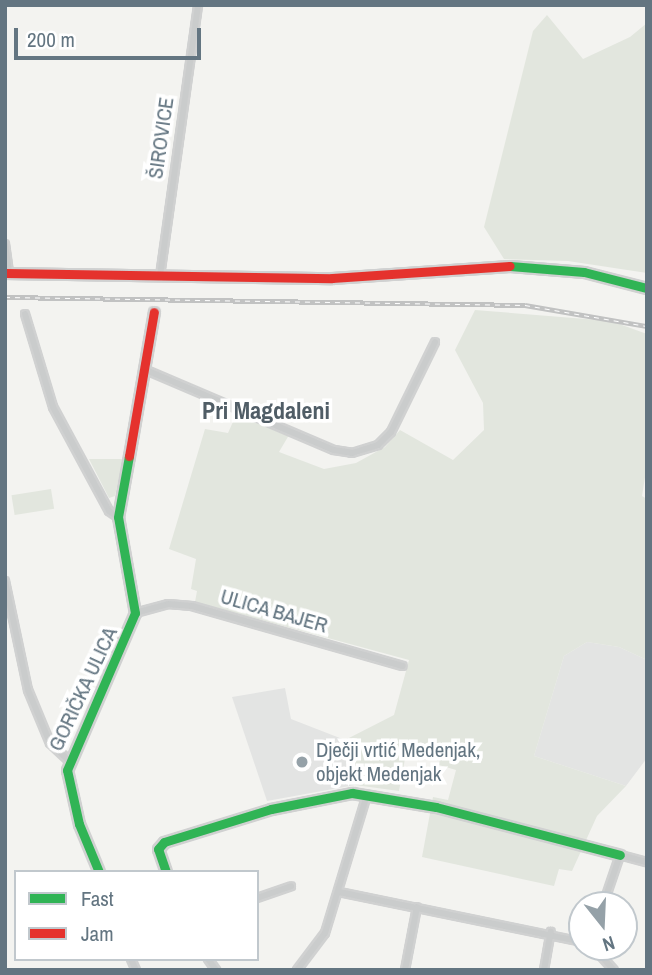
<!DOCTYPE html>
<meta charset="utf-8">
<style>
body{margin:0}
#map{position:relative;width:652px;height:975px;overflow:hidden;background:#f3f3f0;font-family:"Archivo Narrow",sans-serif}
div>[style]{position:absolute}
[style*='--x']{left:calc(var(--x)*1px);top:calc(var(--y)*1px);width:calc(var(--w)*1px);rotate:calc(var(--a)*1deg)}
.built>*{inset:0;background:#e3e4e3}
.green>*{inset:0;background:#e2e6de;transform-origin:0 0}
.roads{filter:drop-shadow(2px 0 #d0d1d1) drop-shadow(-2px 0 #d0d1d1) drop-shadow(0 2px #d0d1d1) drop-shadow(0 -2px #d0d1d1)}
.street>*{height:6px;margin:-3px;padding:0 3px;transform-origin:3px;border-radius:3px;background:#cacccc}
.fast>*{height:9px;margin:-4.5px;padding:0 4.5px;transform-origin:4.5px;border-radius:4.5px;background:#30b455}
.jam>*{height:9px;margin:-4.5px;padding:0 4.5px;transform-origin:4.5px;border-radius:4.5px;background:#e5322d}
.rail>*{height:4.5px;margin-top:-2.25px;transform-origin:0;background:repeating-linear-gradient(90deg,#fff 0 5px,#c1c2c2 0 10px);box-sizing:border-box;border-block:2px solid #c1c2c2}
.dots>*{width:19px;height:19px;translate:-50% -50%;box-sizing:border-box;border:4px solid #fff;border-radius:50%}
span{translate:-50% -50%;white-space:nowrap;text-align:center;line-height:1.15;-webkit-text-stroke:7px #fff;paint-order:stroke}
.street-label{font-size:21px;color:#637581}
.poi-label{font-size:21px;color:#637581}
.left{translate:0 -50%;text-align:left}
.quarter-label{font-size:24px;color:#505d66;font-weight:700}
.frame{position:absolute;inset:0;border:7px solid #637581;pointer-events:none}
.legend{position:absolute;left:14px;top:870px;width:245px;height:91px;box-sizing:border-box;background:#fff;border:2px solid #c1c8cd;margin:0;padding:9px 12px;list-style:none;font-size:21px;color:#637581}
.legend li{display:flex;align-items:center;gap:14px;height:35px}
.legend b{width:35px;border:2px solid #c1c8cd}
.north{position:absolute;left:568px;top:891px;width:70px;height:70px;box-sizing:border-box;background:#fff;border:2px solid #c1c8cd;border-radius:50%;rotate:162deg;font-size:19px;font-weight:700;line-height:28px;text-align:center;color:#637581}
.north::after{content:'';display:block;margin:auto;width:24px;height:32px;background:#95a1a8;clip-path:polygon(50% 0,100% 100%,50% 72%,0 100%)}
.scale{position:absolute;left:14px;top:28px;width:187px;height:32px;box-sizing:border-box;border:4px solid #637581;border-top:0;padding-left:9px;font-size:21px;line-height:24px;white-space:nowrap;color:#637581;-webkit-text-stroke:5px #fff;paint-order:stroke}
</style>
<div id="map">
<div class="built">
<div style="clip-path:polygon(587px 642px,619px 647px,647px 660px,647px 758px,626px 786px,534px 756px,564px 656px)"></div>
<div style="clip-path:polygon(285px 688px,291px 719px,345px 740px,355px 785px,267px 801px,232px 697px)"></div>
</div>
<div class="green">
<div style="clip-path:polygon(547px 15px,583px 59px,630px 37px,647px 23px,647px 273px,568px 261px,504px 259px,484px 227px,533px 31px)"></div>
<div style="clip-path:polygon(475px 310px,611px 321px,647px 334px,647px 465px,642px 496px,647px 499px,647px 660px,619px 647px,587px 642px,564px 656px,534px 756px,626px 786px,597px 816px,572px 871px,559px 869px,554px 886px,422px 857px,433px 797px,448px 800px,456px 770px,439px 765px,441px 751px,407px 748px,399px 791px,355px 785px,345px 740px,394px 715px,409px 660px,195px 602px,197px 591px,191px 589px,196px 559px,169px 549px,205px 429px,228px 433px,236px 415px,289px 435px,279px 452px,324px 469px,356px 463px,385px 447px,400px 430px,453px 460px,484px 430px,483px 403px,455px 350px)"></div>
<div style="clip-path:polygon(89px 459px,123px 459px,115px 496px,109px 498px)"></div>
<div style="left:51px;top:489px;width:20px;height:40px;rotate:81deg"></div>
</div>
<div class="roads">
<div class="street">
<div style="--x:5;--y:244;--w:29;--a:82"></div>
<div style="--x:160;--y:276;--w:274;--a:-82"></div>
<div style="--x:25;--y:314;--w:97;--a:73.2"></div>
<div style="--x:53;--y:407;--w:118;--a:61.7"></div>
<div style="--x:109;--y:511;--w:11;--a:34"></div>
<div style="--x:146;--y:370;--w:204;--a:23.1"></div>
<div style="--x:334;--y:450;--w:18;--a:9"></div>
<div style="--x:352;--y:453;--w:27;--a:-17"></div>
<div style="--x:378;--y:445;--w:18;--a:-45"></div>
<div style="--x:391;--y:432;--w:100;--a:-63.9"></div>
<div style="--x:5;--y:581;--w:111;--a:78.1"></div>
<div style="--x:28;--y:690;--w:57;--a:67.5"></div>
<div style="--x:50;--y:743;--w:25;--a:43"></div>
<div style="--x:135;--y:613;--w:34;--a:-15"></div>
<div style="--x:168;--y:604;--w:24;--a:5"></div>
<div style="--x:192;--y:606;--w:219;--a:15.9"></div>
<div style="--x:339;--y:892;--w:248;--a:11.6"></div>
<div style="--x:257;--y:898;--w:36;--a:-19"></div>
<div style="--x:603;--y:905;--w:53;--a:-71.2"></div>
<div style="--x:620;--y:855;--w:28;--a:15"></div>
<div style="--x:593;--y:947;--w:31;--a:48"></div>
<div style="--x:131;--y:959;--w:12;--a:66"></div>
<div style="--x:208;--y:959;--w:14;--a:54"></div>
<div style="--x:297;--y:970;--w:46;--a:-52.9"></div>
<div style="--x:325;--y:933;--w:144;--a:-73.1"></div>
<div style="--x:405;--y:970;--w:64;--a:-79.2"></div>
<div style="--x:544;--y:970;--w:39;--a:-80"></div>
</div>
<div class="fast">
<div style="--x:510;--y:266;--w:74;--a:4.6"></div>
<div style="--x:584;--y:272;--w:65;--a:14.3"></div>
<div style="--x:99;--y:872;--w:52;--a:-112.6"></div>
<div style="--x:79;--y:824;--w:55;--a:-102.5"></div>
<div style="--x:67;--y:770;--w:171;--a:-66.6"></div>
<div style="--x:135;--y:613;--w:97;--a:-100"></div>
<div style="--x:118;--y:517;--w:62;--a:-79.8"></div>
<div style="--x:166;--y:872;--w:24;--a:-109"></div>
<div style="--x:158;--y:849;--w:9;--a:-49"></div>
<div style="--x:164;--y:842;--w:112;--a:-17.1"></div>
<div style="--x:271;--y:809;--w:83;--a:-11.2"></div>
<div style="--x:352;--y:793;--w:85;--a:9.5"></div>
<div style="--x:436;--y:807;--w:190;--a:14.6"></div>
</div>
<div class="jam">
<div style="--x:5;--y:273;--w:327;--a:0.9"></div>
<div style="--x:332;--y:278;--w:178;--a:-3.9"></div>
<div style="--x:129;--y:456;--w:146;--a:-80.2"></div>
</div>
</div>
<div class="rail">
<div style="--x:5;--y:297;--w:520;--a:0.88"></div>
<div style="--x:525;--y:305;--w:124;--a:9.8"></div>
</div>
<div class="dots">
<div style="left:302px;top:762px;background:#95a1a8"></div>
</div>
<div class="street-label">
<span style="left:161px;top:138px;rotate:-82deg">ŠIROVICE</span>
<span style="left:274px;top:611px;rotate:16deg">ULICA BAJER</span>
<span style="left:83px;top:689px;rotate:-65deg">GORIČKA ULICA</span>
</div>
<div class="poi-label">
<span class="left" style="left:316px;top:762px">Dječji vrtić Medenjak,<br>objekt Medenjak</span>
</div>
<div class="quarter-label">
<span style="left:266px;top:411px">Pri Magdaleni</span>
</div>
<div class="frame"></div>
<ul class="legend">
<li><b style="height:9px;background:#30b455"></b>Fast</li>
<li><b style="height:9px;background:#e5322d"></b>Jam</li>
</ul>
<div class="north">N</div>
<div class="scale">200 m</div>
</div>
